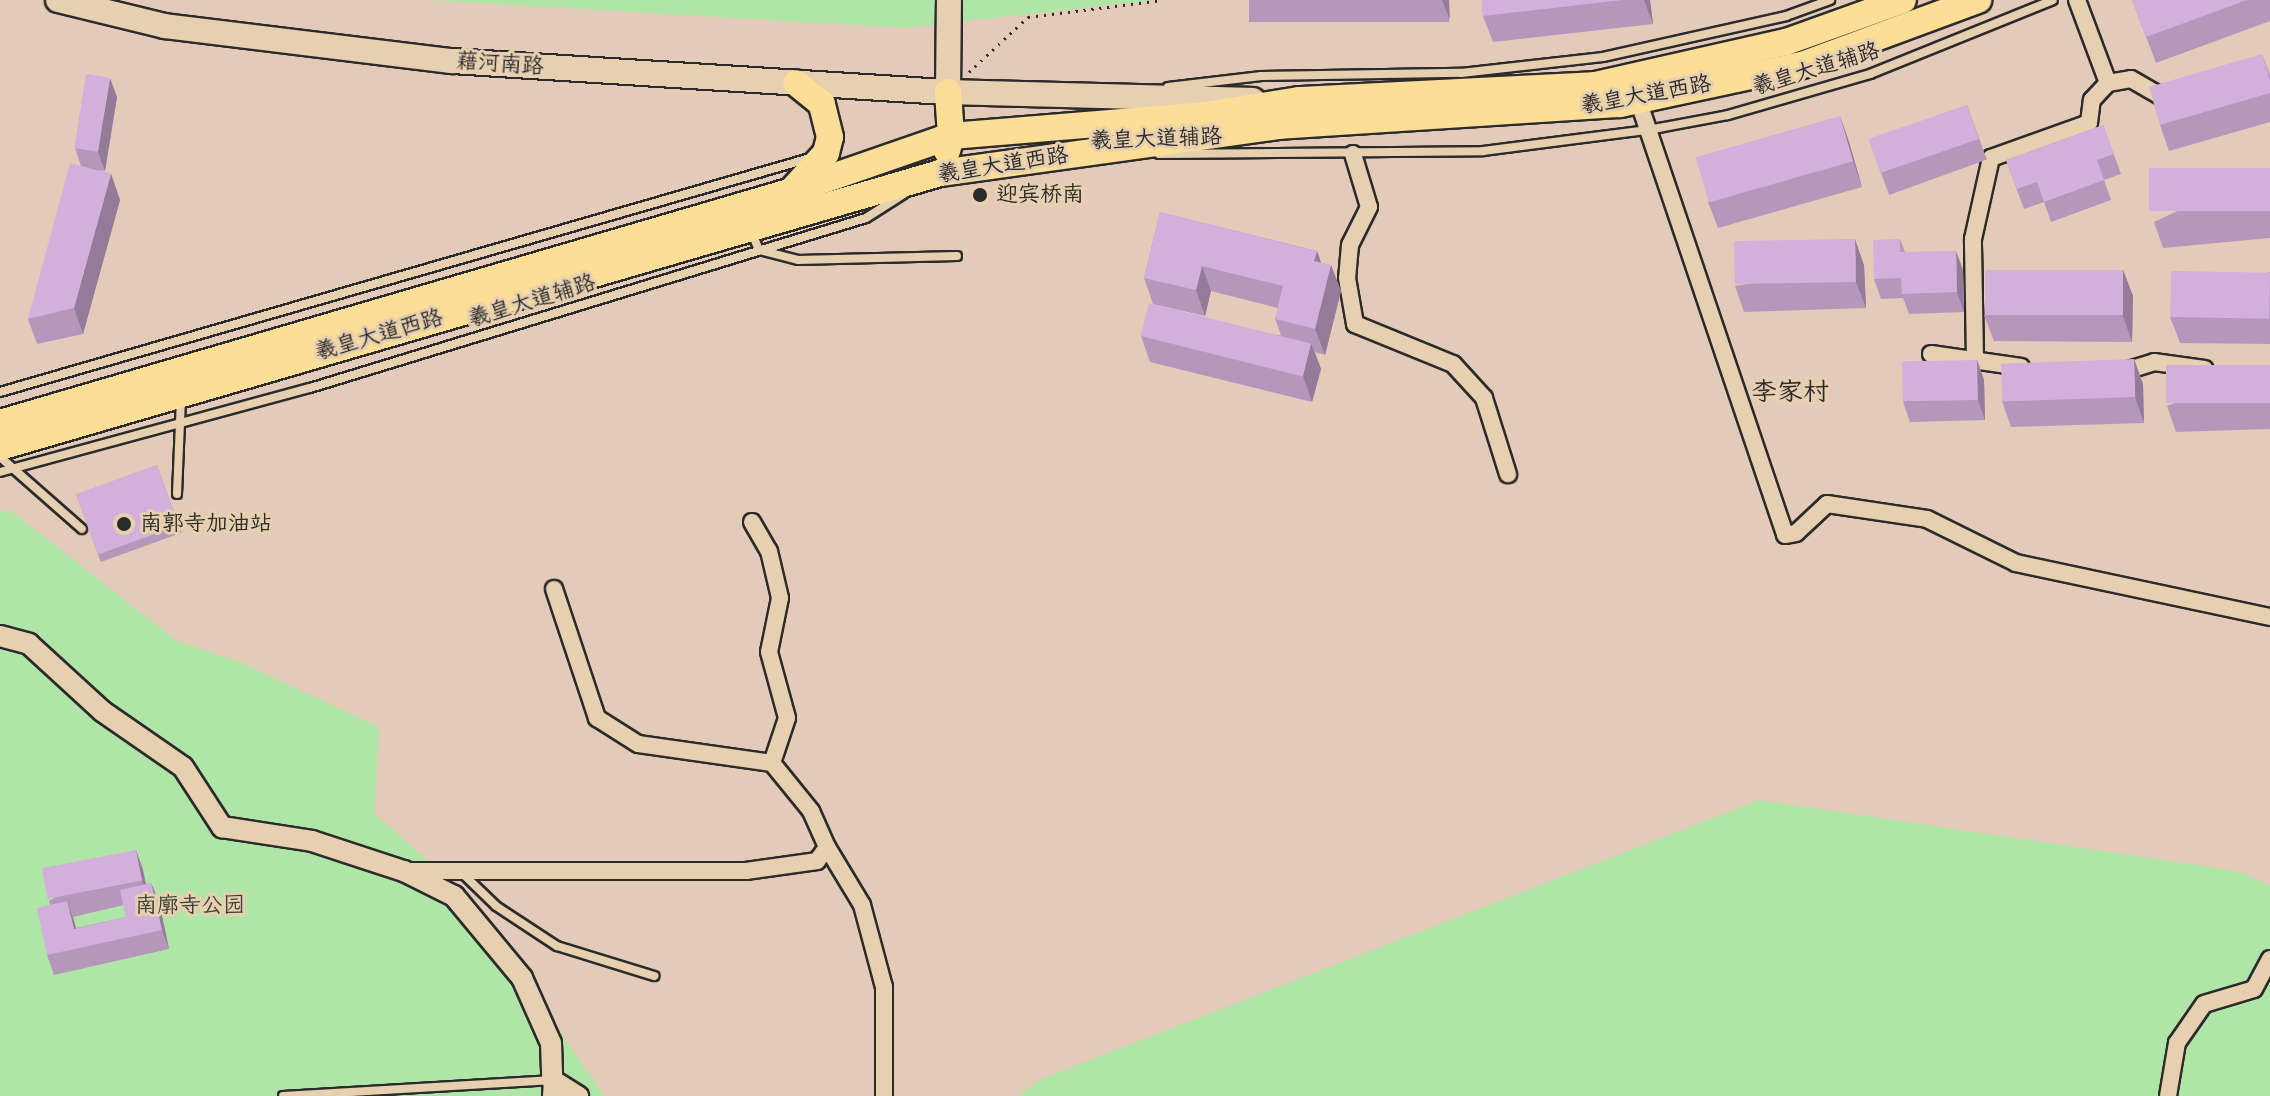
<!DOCTYPE html>
<meta charset="utf-8">
<style>
body{margin:0}
#map{position:relative;width:2270px;height:1096px;overflow:hidden;background:#e3cab9;font-family:"Architects Daughter","LXGW WenKai TC",sans-serif}
div>[style]{position:absolute}
[style*='--x']{left:calc(var(--x)*1px);top:calc(var(--y)*1px);width:calc(var(--w)*1px);rotate:calc(var(--a)*1deg)}
.green>*{inset:0;background:#afe5a7}
.path>*{height:3px;margin-top:-1.5px;transform-origin:0;background:repeating-linear-gradient(90deg,#2b2b2b 0 2px,transparent 0 8px)}
.roads{filter:drop-shadow(2px 0 #2b2b2b) drop-shadow(-2px 0 #2b2b2b) drop-shadow(0 2px #2b2b2b) drop-shadow(0 -2px #2b2b2b)}
.service>*{height:8px;margin:-4px;padding:0 4px;transform-origin:4px;border-radius:4px;background:#e7d0b0}
.minor>*{height:16px;margin:-8px;padding:0 8px;transform-origin:8px;border-radius:8px;background:#e7d0b0}
.tertiary>*{height:20px;margin:-10px;padding:0 10px;transform-origin:10px;border-radius:10px;background:#e7d0b0}
.secondary>*{height:24px;margin:-12px;padding:0 12px;transform-origin:12px;border-radius:12px;background:#e7d0b0}
.primary>*{height:26px;margin:-13px;padding:0 13px;transform-origin:13px;border-radius:13px;background:#fcde96}
.wall>*{inset:0;background:#b597bc;transform-origin:0 0}
.shaded-wall>*{inset:0;background:#937b99}
.building>*{inset:0;background:#d2b0db;transform-origin:0 0}
.dots>*{width:22px;height:22px;translate:-50% -50%;box-sizing:border-box;border:4px solid #e7d0b0;border-radius:50%}
span{translate:-50% -50%;white-space:nowrap;text-align:center;line-height:1.15;-webkit-text-stroke:6px #e7d0b0;paint-order:stroke}
.street-label{font-size:22px;color:#2b2b2b}
.poi-label{font-size:22px;color:#2b2b2b}
.left{translate:0 -50%;text-align:left}
.park-label{font-size:22px;color:#383e37}
.quarter-label{font-size:26px;color:#2b2b2b}
</style>
<div id="map">
<div class="green">
<div style="clip-path:polygon(427px 0,1156px 0,904px 28px)"></div>
<div style="clip-path:polygon(10px 510px,177px 641px,240px 662px,379px 727px,374px 813px,468px 896px,604px 1096px,0 1096px,0 512px)"></div>
<div style="clip-path:polygon(1759px 800px,2238px 871px,2270px 886px,2270px 1096px,1019px 1096px,1041px 1079px)"></div>
</div>
<div class="path">
<div style="--x:969;--y:72;--w:81;--a:-43"></div>
<div style="--x:1028;--y:17;--w:136;--a:-7.2"></div>
</div>
<div class="roads">
<div class="service">
<div style="--x:1168;--y:87;--w:94;--a:-6.7"></div>
<div style="--x:1261;--y:76;--w:200;--a:-0.9"></div>
<div style="--x:1461;--y:73;--w:143;--a:-6.4"></div>
<div style="--x:1603;--y:57;--w:188;--a:-12.6"></div>
<div style="--x:1786;--y:16;--w:47;--a:-20"></div>
<div style="--x:1159;--y:154;--w:324;--a:-0.5"></div>
<div style="--x:1483;--y:151;--w:166;--a:-7.3"></div>
<div style="--x:1648;--y:130;--w:81;--a:-10.6"></div>
<div style="--x:1728;--y:115;--w:148;--a:-16.1"></div>
<div style="--x:1870;--y:74;--w:197;--a:-22"></div>
<div style="--x:751;--y:231;--w:21;--a:67"></div>
<div style="--x:759;--y:250;--w:40;--a:14.4"></div>
<div style="--x:798;--y:260;--w:159;--a:-1.4"></div>
<div style="--x:0;--y:392;--w:843;--a:-16.11"></div>
<div style="--x:0;--y:457;--w:109;--a:41.3"></div>
<div style="--x:0;--y:472;--w:321;--a:-15.2"></div>
<div style="--x:310;--y:388;--w:581;--a:-17"></div>
<div style="--x:866;--y:218;--w:45;--a:-32.3"></div>
<div style="--x:177;--y:494;--w:95;--a:-87.6"></div>
<div style="--x:462;--y:873;--w:47;--a:44.1"></div>
<div style="--x:496;--y:906;--w:73;--a:33.3"></div>
<div style="--x:557;--y:946;--w:102;--a:17.2"></div>
<div style="--x:283;--y:1096;--w:267;--a:-3.4"></div>
</div>
<div class="minor">
<div style="--x:2077;--y:0;--w:89;--a:69.5"></div>
<div style="--x:1638;--y:100;--w:459;--a:71.3"></div>
<div style="--x:1785;--y:535;--w:11;--a:-10"></div>
<div style="--x:1796;--y:533;--w:42;--a:-43.1"></div>
<div style="--x:1827;--y:504;--w:101;--a:8.5"></div>
<div style="--x:1927;--y:519;--w:99;--a:26.3"></div>
<div style="--x:2016;--y:563;--w:260;--a:12"></div>
<div style="--x:1353;--y:154;--w:55;--a:73.2"></div>
<div style="--x:1369;--y:207;--w:42;--a:116.6"></div>
<div style="--x:1350;--y:245;--w:33;--a:95"></div>
<div style="--x:1347;--y:278;--w:47;--a:80.1"></div>
<div style="--x:1355;--y:324;--w:106;--a:22.2"></div>
<div style="--x:1453;--y:364;--w:46;--a:47.6"></div>
<div style="--x:1484;--y:398;--w:80;--a:72.5"></div>
<div style="--x:1931;--y:354;--w:91;--a:8.2"></div>
<div style="--x:1975;--y:359;--w:120;--a:-91"></div>
<div style="--x:1973;--y:239;--w:83;--a:-77.5"></div>
<div style="--x:1991;--y:158;--w:104;--a:-19.7"></div>
<div style="--x:2089;--y:123;--w:23;--a:-83"></div>
<div style="--x:2092;--y:100;--w:23;--a:-47"></div>
<div style="--x:2108;--y:83;--w:23;--a:-10"></div>
<div style="--x:2131;--y:79;--w:36;--a:30"></div>
<div style="--x:2119;--y:373;--w:37;--a:-17"></div>
<div style="--x:2154;--y:362;--w:51;--a:7.8"></div>
<div style="--x:752;--y:522;--w:34;--a:60"></div>
<div style="--x:769;--y:551;--w:48;--a:76.8"></div>
<div style="--x:780;--y:598;--w:55;--a:101.5"></div>
<div style="--x:769;--y:652;--w:68;--a:74.7"></div>
<div style="--x:787;--y:718;--w:47;--a:108.4"></div>
<div style="--x:827;--y:847;--w:68;--a:58.9"></div>
<div style="--x:862;--y:905;--w:85;--a:75"></div>
<div style="--x:884;--y:987;--w:109;--a:90"></div>
<div style="--x:406;--y:871;--w:340;--a:0"></div>
<div style="--x:746;--y:871;--w:72;--a:-8"></div>
<div style="--x:817;--y:861;--w:17;--a:-54"></div>
<div style="--x:827;--y:847;--w:39;--a:-114"></div>
<div style="--x:811;--y:811;--w:62;--a:-129.1"></div>
<div style="--x:772;--y:763;--w:135;--a:-171.9"></div>
<div style="--x:638;--y:744;--w:49;--a:-147.6"></div>
<div style="--x:597;--y:718;--w:136;--a:-108.4"></div>
<div style="--x:551;--y:1096;--w:16;--a:-86"></div>
<div style="--x:2168;--y:1096;--w:54;--a:-80.4"></div>
<div style="--x:2177;--y:1043;--w:47;--a:-55.3"></div>
<div style="--x:2204;--y:1004;--w:52;--a:-16.7"></div>
<div style="--x:2254;--y:989;--w:34;--a:-62"></div>
</div>
<div class="tertiary">
<div style="--x:0;--y:636;--w:30;--a:15"></div>
<div style="--x:29;--y:644;--w:99;--a:42.5"></div>
<div style="--x:102;--y:711;--w:98;--a:34.7"></div>
<div style="--x:183;--y:767;--w:72;--a:57"></div>
<div style="--x:222;--y:827;--w:91;--a:8.8"></div>
<div style="--x:312;--y:841;--w:97;--a:18.1"></div>
<div style="--x:404;--y:871;--w:56;--a:26.6"></div>
<div style="--x:454;--y:896;--w:107;--a:50.3"></div>
<div style="--x:522;--y:978;--w:71;--a:66"></div>
<div style="--x:551;--y:1043;--w:37;--a:88"></div>
<div style="--x:552;--y:1080;--w:31;--a:32"></div>
</div>
<div class="secondary">
<div style="--x:58;--y:0;--w:110;--a:13.7"></div>
<div style="--x:165;--y:26;--w:289;--a:7"></div>
<div style="--x:452;--y:61;--w:497;--a:3.6"></div>
<div style="--x:948;--y:92;--w:305;--a:1.5"></div>
<div style="--x:948;--y:92;--w:92;--a:-89.4"></div>
</div>
<div class="primary">
<div style="--x:947;--y:151;--w:16;--a:-75"></div>
<div style="--x:951;--y:136;--w:44;--a:-93.9"></div>
<div style="--x:794;--y:188;--w:47;--a:-47.6"></div>
<div style="--x:826;--y:153;--w:16;--a:-76"></div>
<div style="--x:830;--y:137;--w:34;--a:-104"></div>
<div style="--x:822;--y:104;--w:33;--a:-141"></div>
<div style="--x:0;--y:423;--w:822;--a:-16.32"></div>
<div style="--x:789;--y:192;--w:171;--a:-19.1"></div>
<div style="--x:951;--y:136;--w:255;--a:-4.7"></div>
<div style="--x:1205;--y:115;--w:95;--a:-9.1"></div>
<div style="--x:1299;--y:100;--w:296;--a:-2.9"></div>
<div style="--x:1595;--y:85;--w:196;--a:-12.7"></div>
<div style="--x:1786;--y:42;--w:124;--a:-19.7"></div>
<div style="--x:0;--y:447;--w:979;--a:-16.25"></div>
<div style="--x:940;--y:173;--w:341;--a:-7.9"></div>
<div style="--x:1278;--y:126;--w:343;--a:-3.7"></div>
<div style="--x:1620;--y:104;--w:186;--a:-12.1"></div>
<div style="--x:1802;--y:65;--w:188;--a:-20.3"></div>
</div>
</div>
<div class="wall">
<div style="left:1249px;top:0;width:200px;height:22px"></div>
<div style="clip-path:polygon(1482px 0,1650px 0,1653px 24px,1493px 42px,1483px 16px)"></div>
<div style="clip-path:polygon(2132px 0,2270px 0,2270px 21px,2156px 63px)"></div>
<div style="clip-path:polygon(2262px 54px,2270px 75px,2270px 122px,2169px 151px,2160px 125px)"></div>
<div style="clip-path:polygon(117px 97px,105px 171px,96px 170px,111px 174px,120px 200px,83px 334px,37px 344px,28px 319px,81px 166px,75px 148px)"></div>
<div style="left:1967px;top:105px;width:58px;height:104px;rotate:70deg"></div>
<div style="clip-path:polygon(1840px 116px,1849px 142px,1862px 187px,1718px 228px,1708px 202px)"></div>
<div style="clip-path:polygon(2103px 125px,2121px 174px,2104px 180px,2111px 200px,2051px 222px,2044px 202px,2024px 209px,2006px 160px)"></div>
<div style="clip-path:polygon(2270px 168px,2270px 238px,2163px 248px,2154px 222px)"></div>
<div style="clip-path:polygon(1160px 212px,1317px 251px,1321px 263px,1331px 265px,1341px 291px,1325px 355px,1315px 352px,1321px 369px,1312px 402px,1150px 362px,1141px 336px,1281px 335px,1275px 319px,1278px 308px,1211px 291px,1205px 316px,1153px 304px,1144px 278px)"></div>
<div style="clip-path:polygon(1900px 239px,1905px 252px,1963px 270px,1964px 312px,1909px 314px,1903px 298px,1881px 299px,1874px 279px)"></div>
<div style="clip-path:polygon(1864px 265px,1866px 308px,1744px 312px,1735px 286px)"></div>
<div style="clip-path:polygon(2123px 270px,2133px 296px,2132px 342px,1994px 341px,1984px 315px)"></div>
<div style="clip-path:polygon(2270px 272px,2270px 344px,2180px 343px,2170px 317px)"></div>
<div style="clip-path:polygon(2134px 359px,2143px 384px,2144px 423px,2011px 427px,2002px 401px)"></div>
<div style="clip-path:polygon(1977px 360px,1984px 380px,1985px 420px,1910px 422px,1903px 402px)"></div>
<div style="clip-path:polygon(2270px 365px,2270px 429px,2176px 432px,2167px 406px)"></div>
<div style="left:157px;top:465px;width:72px;height:86px;rotate:70deg"></div>
<div style="clip-path:polygon(evenodd,136px 850px,143px 870px,146px 884px,151px 883px,159px 902px,169px 949px,54px 975px,47px 955px,50px 905px,49px 901px,136px 850px,124px 905px,126px 917px,76px 928px,73px 917px,124px 905px)"></div>
</div>
<div class="shaded-wall">
<div style="clip-path:polygon(1442px 0,1449px 0,1450px 20px)"></div>
<div style="clip-path:polygon(1644px 0,1650px 0,1653px 24px)"></div>
<div style="clip-path:polygon(110px 78px,117px 97px,105px 171px,98px 152px)"></div>
<div style="clip-path:polygon(1840px 116px,1849px 142px,1862px 187px,1853px 161px)"></div>
<div style="clip-path:polygon(111px 174px,120px 200px,83px 334px,74px 308px)"></div>
<div style="clip-path:polygon(1855px 239px,1864px 265px,1866px 308px,1856px 282px)"></div>
<div style="clip-path:polygon(1317px 251px,1326px 277px,1314px 261px)"></div>
<div style="clip-path:polygon(1956px 251px,1963px 270px,1964px 312px,1957px 292px)"></div>
<div style="clip-path:polygon(1331px 265px,1341px 291px,1325px 355px,1315px 329px)"></div>
<div style="clip-path:polygon(1202px 266px,1211px 291px,1205px 316px,1196px 290px)"></div>
<div style="clip-path:polygon(2123px 270px,2133px 296px,2132px 342px,2123px 316px)"></div>
<div style="clip-path:polygon(1311px 343px,1321px 369px,1312px 402px,1303px 376px)"></div>
<div style="clip-path:polygon(2134px 359px,2143px 384px,2144px 423px,2135px 397px)"></div>
<div style="clip-path:polygon(1977px 360px,1984px 380px,1985px 420px,1978px 400px)"></div>
<div style="clip-path:polygon(136px 850px,143px 870px,149px 900px,142px 880px)"></div>
<div style="clip-path:polygon(151px 883px,159px 902px,169px 949px,162px 930px)"></div>
<div style="clip-path:polygon(67px 901px,74px 921px,81px 949px,74px 929px)"></div>
</div>
<div class="building">
<div style="clip-path:polygon(1482px 0,1623px 0,1483px 16px)"></div>
<div style="clip-path:polygon(2132px 0,2247px 0,2146px 37px)"></div>
<div style="clip-path:polygon(2262px 54px,2270px 81px,2270px 93px,2160px 125px,2149px 87px)"></div>
<div style="left:86px;top:74px;width:24px;height:75px;rotate:9deg"></div>
<div style="left:1967px;top:105px;width:36px;height:104px;rotate:71deg"></div>
<div style="left:1840px;top:116px;width:47px;height:150px;rotate:74deg"></div>
<div style="clip-path:polygon(2103px 125px,2114px 154px,2097px 160px,2104px 180px,2044px 202px,2037px 182px,2017px 189px,2006px 160px)"></div>
<div style="clip-path:polygon(70px 163px,111px 174px,74px 308px,28px 319px)"></div>
<div style="left:2270px;top:168px;width:43px;height:121px;rotate:90deg"></div>
<div style="clip-path:polygon(1160px 212px,1317px 251px,1314px 261px,1331px 265px,1315px 329px,1275px 319px,1283px 286px,1202px 266px,1196px 290px,1144px 278px)"></div>
<div style="left:1855px;top:239px;width:43px;height:121px;rotate:89deg"></div>
<div style="clip-path:polygon(1900px 239px,1900px 252px,1956px 251px,1957px 292px,1902px 294px,1901px 278px,1874px 279px,1873px 240px)"></div>
<div style="left:1985px;top:270px;width:138px;height:45px"></div>
<div style="left:2171px;top:271px;width:99px;height:46px;rotate:1deg"></div>
<div style="left:1149px;top:303px;width:167px;height:34px;rotate:14deg"></div>
<div style="left:2134px;top:359px;width:38px;height:133px;rotate:88deg"></div>
<div style="left:1977px;top:360px;width:40px;height:75px;rotate:89deg"></div>
<div style="left:2270px;top:365px;width:38px;height:104px;rotate:90deg"></div>
<div style="left:157px;top:465px;width:64px;height:86px;rotate:70deg"></div>
<div style="left:136px;top:850px;width:31px;height:96px;rotate:79deg"></div>
<div style="clip-path:polygon(151px 883px,162px 930px,47px 955px,37px 908px,67px 901px,74px 929px,126px 917px,120px 890px)"></div>
</div>
<div class="dots">
<div style="left:980px;top:195px;background:#2b2b2b"></div>
<div style="left:124px;top:524px;background:#2b2b2b"></div>
</div>
<div class="street-label">
<span style="left:500px;top:64px;rotate:4deg">藉河南路</span>
<span style="left:1816px;top:69px;rotate:-17deg">羲皇大道辅路</span>
<span style="left:1646px;top:95px;rotate:-10deg">羲皇大道西路</span>
<span style="left:1156px;top:139px;rotate:-2deg">羲皇大道辅路</span>
<span style="left:1003px;top:165px;rotate:-9deg">羲皇大道西路</span>
<span style="left:532px;top:301px;rotate:-17deg">羲皇大道辅路</span>
<span style="left:379px;top:335px;rotate:-16deg">羲皇大道西路</span>
</div>
<div class="poi-label">
<span class="left" style="left:996px;top:195px">迎宾桥南</span>
<span class="left" style="left:140px;top:524px">南郭寺加油站</span>
</div>
<div class="park-label">
<span style="left:190px;top:906px">南廓寺公园</span>
</div>
<div class="quarter-label">
<span style="left:1790px;top:393px">李家村</span>
</div>
</div>
